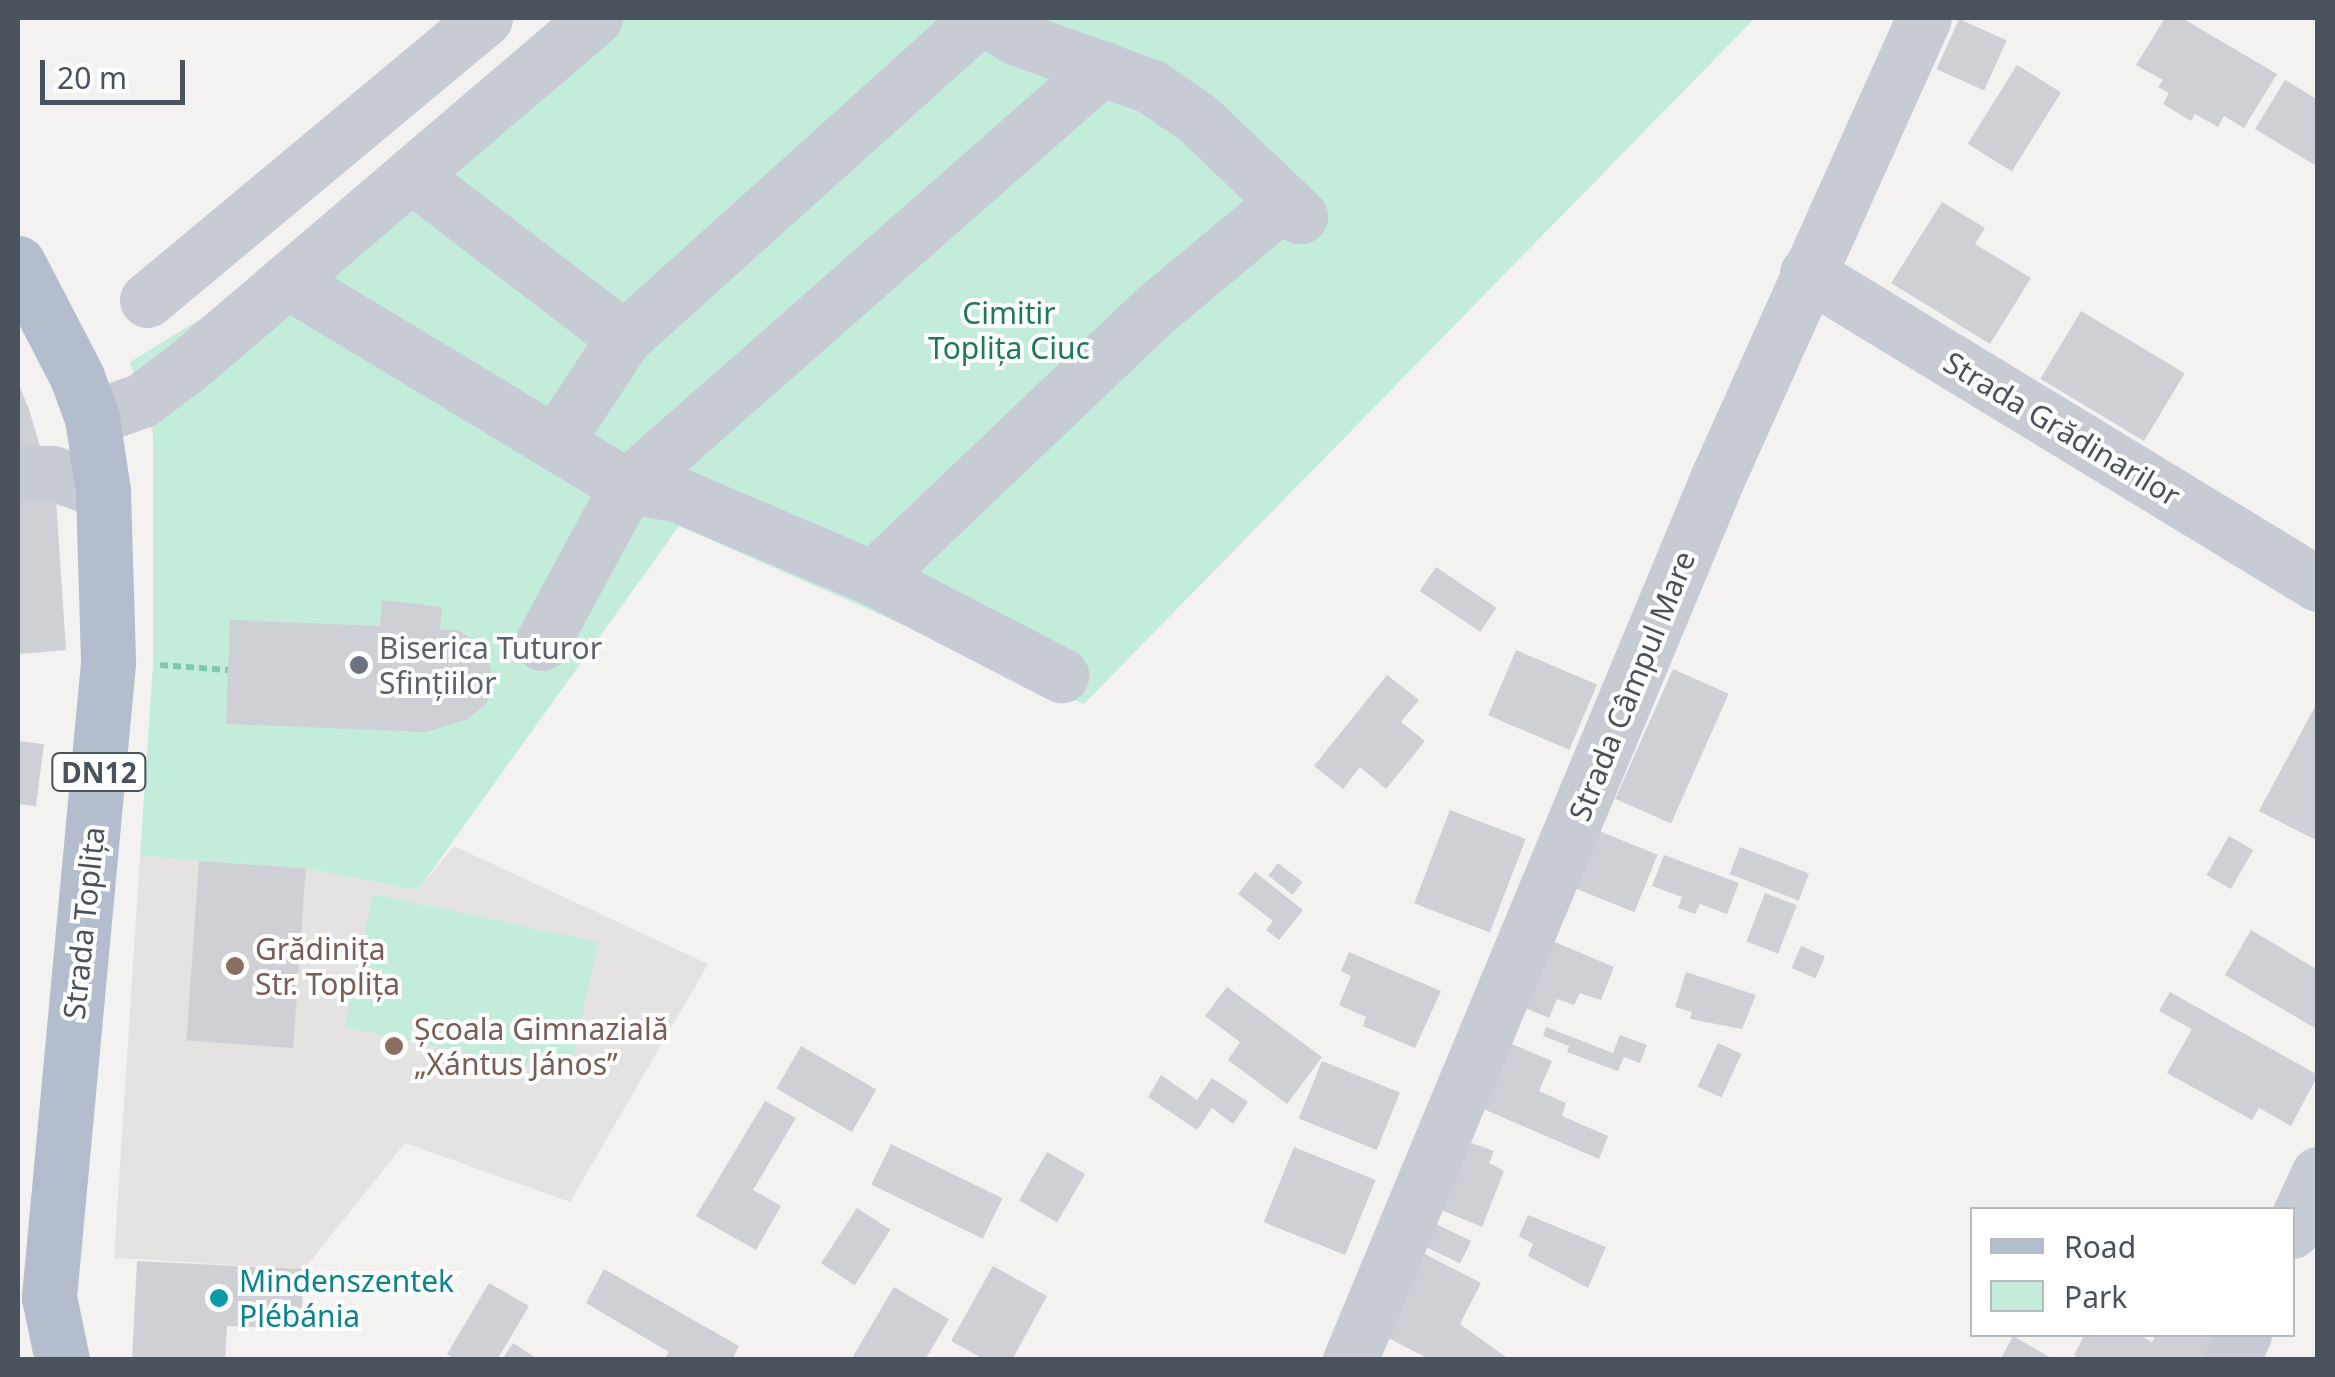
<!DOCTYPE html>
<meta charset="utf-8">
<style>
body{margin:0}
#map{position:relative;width:2335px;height:1377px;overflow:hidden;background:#f3f2f1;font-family:"Noto Sans",sans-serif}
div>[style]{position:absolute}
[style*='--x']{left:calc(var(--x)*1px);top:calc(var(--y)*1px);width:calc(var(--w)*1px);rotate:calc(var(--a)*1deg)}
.education>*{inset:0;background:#e4e3e2}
.green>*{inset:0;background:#c4ecda;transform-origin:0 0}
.building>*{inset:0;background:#cfd0d5;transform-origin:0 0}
.path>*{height:6px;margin-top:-3px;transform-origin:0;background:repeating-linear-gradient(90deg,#7fc8ae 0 8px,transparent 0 13px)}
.minor>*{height:55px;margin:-27.5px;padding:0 27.5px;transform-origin:27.5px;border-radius:27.5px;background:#c6cbd4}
.major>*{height:55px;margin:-27.5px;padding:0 27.5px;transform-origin:27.5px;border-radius:27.5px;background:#b3bdcd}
.dots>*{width:28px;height:28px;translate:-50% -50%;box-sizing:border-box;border:5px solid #fff;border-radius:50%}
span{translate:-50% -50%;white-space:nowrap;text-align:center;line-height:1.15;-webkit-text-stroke:8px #fff;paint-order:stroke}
.shield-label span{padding:2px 8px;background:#fff;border:2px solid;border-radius:8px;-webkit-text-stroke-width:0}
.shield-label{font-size:28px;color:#4a525d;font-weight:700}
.park-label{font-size:30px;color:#207a5a}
.street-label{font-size:30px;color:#4a525d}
.worship-label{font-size:30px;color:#5b616d}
.left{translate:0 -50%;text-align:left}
.education-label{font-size:30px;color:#785e54}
.culture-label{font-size:30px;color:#0d838f}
.frame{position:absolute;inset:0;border:20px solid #4a525d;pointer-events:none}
.legend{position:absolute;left:1970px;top:1207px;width:325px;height:130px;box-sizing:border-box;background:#fff;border:2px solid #b7babe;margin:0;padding:12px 18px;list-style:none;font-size:30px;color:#4a525d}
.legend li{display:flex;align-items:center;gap:20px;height:50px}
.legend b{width:50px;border:2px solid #b7babe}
.scale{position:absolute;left:40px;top:60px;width:145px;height:45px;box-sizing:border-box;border:5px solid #4a525d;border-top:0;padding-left:12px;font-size:30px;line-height:35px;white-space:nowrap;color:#4a525d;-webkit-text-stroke:8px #fff;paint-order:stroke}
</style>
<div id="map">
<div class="education">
<div style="clip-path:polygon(454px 846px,708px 964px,570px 1202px,405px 1143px,304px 1269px,114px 1258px,140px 856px,306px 869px,418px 890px)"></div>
</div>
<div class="green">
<div style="clip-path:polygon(571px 18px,1755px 18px,1084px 704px,679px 526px,418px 890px,306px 869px,140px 856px,153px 665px,153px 434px,130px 362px,220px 307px)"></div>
<div style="left:373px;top:894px;width:230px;height:136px;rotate:12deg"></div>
</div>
<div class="building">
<div style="clip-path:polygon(2165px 18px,2182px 18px,2277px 74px,2244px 128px,2224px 116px,2218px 127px,2195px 114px,2191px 121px,2163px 104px,2169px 93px,2158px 87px,2163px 80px,2136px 65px)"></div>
<div style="left:1959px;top:19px;width:52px;height:55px;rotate:24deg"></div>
<div style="left:2017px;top:65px;width:52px;height:93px;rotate:32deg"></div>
<div style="clip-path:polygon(2285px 80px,2318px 100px,2318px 167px,2255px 129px)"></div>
<div style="clip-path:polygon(1942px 202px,1985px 228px,1975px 244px,2031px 278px,1990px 344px,1891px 283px)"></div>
<div style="left:2081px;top:311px;width:121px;height:79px;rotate:31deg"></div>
<div style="clip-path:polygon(18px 383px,29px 409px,44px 461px,18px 462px)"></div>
<div style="clip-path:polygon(55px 485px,66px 650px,18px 654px,18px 487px)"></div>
<div style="left:1436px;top:567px;width:73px;height:29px;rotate:34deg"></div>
<div style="clip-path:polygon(382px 600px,442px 607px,440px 630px,457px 630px,478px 642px,489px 661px,494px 684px,486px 704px,466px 720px,426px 732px,226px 724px,230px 620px,380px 626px)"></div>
<div style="left:1516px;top:650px;width:88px;height:71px;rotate:23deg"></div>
<div style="left:1673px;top:669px;width:61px;height:142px;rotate:24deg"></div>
<div style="clip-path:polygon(1387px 675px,1419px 700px,1401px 722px,1425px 741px,1386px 789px,1360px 767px,1343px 789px,1314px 766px)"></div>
<div style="clip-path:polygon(2318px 701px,2318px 832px,2314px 839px,2259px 811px)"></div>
<div style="clip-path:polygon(18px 741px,44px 744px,36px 806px,18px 804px)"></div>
<div style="left:1450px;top:810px;width:81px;height:100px;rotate:21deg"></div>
<div style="left:1589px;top:827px;width:74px;height:62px;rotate:22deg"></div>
<div style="left:2229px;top:836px;width:28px;height:45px;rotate:30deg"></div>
<div style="left:1740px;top:847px;width:74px;height:29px;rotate:21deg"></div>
<div style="clip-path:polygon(1664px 855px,1739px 883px,1727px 914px,1700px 904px,1695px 914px,1678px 908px,1682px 897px,1652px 886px)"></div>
<div style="left:199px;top:861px;width:107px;height:180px;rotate:4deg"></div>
<div style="left:1278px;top:863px;width:31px;height:16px;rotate:38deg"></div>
<div style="clip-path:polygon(1255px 872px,1303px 910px,1279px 940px,1266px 930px,1273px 921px,1238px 894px)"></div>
<div style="left:1765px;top:893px;width:34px;height:52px;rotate:21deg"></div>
<div style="clip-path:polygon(2251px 930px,2318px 970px,2318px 1030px,2225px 975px)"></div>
<div style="clip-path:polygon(1543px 937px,1614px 967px,1601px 1000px,1580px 993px,1574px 1005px,1557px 999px,1549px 1018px,1516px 1004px)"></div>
<div style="left:1801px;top:946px;width:26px;height:24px;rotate:23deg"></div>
<div style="clip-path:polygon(1349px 952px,1441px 991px,1415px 1048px,1363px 1026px,1366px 1017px,1339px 1005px,1351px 976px,1341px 971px)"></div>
<div style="clip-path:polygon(1686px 972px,1756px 995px,1742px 1029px,1690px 1019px,1692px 1012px,1675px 1007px)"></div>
<div style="clip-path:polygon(1227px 987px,1322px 1057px,1287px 1104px,1228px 1060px,1240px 1042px,1205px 1016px)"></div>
<div style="clip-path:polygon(2170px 992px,2318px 1075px,2291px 1126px,2259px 1108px,2252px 1120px,2167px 1073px,2192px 1029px,2159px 1011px)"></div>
<div style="clip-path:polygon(1546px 1027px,1613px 1053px,1620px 1035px,1647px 1045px,1640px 1063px,1624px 1057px,1618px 1071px,1567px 1052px,1569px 1046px,1543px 1036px)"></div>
<div style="clip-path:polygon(1502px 1040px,1552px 1061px,1539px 1091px,1566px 1103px,1562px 1116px,1608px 1136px,1599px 1159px,1474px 1105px)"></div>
<div style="left:1718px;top:1043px;width:26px;height:48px;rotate:25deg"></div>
<div style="left:801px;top:1046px;width:87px;height:49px;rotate:30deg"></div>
<div style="left:1322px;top:1061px;width:84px;height:62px;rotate:22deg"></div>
<div style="clip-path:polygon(1161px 1075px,1197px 1100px,1212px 1078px,1248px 1102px,1233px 1124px,1212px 1108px,1197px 1130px,1148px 1097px)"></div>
<div style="clip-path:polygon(765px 1101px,796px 1118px,753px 1190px,781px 1206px,756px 1250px,696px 1216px)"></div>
<div style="clip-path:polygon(1460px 1139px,1494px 1151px,1489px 1163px,1504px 1171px,1482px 1227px,1432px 1206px)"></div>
<div style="left:891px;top:1144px;width:124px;height:45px;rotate:26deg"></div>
<div style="left:1294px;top:1147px;width:88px;height:81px;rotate:22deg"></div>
<div style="left:1047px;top:1152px;width:44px;height:56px;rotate:30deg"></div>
<div style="left:857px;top:1208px;width:40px;height:66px;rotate:33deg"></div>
<div style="clip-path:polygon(1528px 1215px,1606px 1247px,1588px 1288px,1528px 1256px,1533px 1244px,1519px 1236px)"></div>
<div style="left:1428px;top:1220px;width:48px;height:25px;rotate:26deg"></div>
<div style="clip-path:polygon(1423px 1253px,1481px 1283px,1460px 1324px,1510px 1360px,1431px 1360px,1382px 1335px)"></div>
<div style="clip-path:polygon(137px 1261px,304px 1269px,301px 1329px,227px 1326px,225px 1360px,132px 1360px)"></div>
<div style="clip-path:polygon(993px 1266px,1047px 1296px,1012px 1360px,985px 1360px,951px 1341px)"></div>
<div style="clip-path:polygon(604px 1269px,739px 1346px,732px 1360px,664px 1360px,669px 1352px,586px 1303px)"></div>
<div style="clip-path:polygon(489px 1283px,529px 1306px,497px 1360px,456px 1360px,447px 1354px)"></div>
<div style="clip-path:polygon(894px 1287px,949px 1319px,925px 1360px,851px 1360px)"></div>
<div style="clip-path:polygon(2085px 1334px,2138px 1334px,2152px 1342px,2156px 1334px,2222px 1334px,2208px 1360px,2082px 1360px,2074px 1355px)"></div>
<div style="clip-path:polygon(2013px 1336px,2055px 1360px,2000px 1360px)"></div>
<div style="clip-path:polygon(513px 1343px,539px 1360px,502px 1360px)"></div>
</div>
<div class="path">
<div style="--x:160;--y:665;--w:68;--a:4.2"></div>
</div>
<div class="minor">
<div style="--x:985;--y:18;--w:38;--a:32"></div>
<div style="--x:1017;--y:38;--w:144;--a:19.9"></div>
<div style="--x:1152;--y:87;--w:56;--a:34.8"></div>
<div style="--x:1198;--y:119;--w:141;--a:43.6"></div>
<div style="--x:411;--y:175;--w:268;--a:37.4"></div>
<div style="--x:1807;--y:273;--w:598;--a:31.33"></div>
<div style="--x:287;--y:281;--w:397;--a:31.1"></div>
<div style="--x:627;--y:486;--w:50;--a:9.3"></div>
<div style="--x:676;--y:494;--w:214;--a:23.1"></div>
<div style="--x:873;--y:578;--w:212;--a:27.3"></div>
<div style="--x:147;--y:300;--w:440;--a:-39.8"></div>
<div style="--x:92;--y:418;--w:53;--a:-19.8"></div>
<div style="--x:142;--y:400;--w:54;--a:-36.7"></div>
<div style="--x:185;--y:368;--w:539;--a:-40.49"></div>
<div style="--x:555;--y:443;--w:126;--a:-56.7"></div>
<div style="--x:624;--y:338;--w:479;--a:-42"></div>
<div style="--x:18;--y:474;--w:34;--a:-2"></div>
<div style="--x:52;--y:473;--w:54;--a:19.4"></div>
<div style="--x:873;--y:578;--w:393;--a:-43.6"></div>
<div style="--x:1158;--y:307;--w:165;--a:-39.8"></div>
<div style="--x:542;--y:643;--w:179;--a:-61.6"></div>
<div style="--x:627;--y:486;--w:633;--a:-41.35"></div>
<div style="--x:2292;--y:1231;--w:63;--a:-65.5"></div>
<div style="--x:1350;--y:1360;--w:954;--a:-67.38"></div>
<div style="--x:1717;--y:479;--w:505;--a:-65.82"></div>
<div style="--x:2232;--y:1360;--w:29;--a:-65"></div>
</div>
<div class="major">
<div style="--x:18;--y:263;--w:128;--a:62.6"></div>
<div style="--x:77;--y:377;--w:44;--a:69.9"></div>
<div style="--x:92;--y:418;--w:74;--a:81.4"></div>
<div style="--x:103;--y:491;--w:172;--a:88.3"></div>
<div style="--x:108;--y:663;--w:637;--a:95.32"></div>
<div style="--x:49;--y:1297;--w:64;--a:78.3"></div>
</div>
<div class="dots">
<div style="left:359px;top:665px;background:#6b7280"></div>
<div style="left:235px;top:966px;background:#8d6e63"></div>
<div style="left:394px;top:1046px;background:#8d6e63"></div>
<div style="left:219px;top:1298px;background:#0f9aa8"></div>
</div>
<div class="shield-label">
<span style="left:99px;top:772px">DN12</span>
</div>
<div class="park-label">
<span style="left:1009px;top:330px">Cimitir<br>Toplița Ciuc</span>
</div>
<div class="street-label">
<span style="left:2062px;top:429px;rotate:31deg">Strada Grădinarilor</span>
<span style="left:1632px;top:686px;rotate:-68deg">Strada Câmpul Mare</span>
<span style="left:84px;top:923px;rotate:-84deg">Strada Toplița</span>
</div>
<div class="worship-label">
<span class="left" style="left:379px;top:665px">Biserica Tuturor<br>Sfințiilor</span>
</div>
<div class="education-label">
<span class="left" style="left:255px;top:966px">Grădinița<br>Str. Toplița</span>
<span class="left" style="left:414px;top:1046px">Școala Gimnazială<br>„Xántus János”</span>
</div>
<div class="culture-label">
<span class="left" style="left:239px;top:1298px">Mindenszentek<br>Plébánia</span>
</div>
<div class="frame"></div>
<ul class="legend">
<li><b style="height:12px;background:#b3bdcd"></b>Road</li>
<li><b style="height:28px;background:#c4ecda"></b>Park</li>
</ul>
<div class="scale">20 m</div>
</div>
